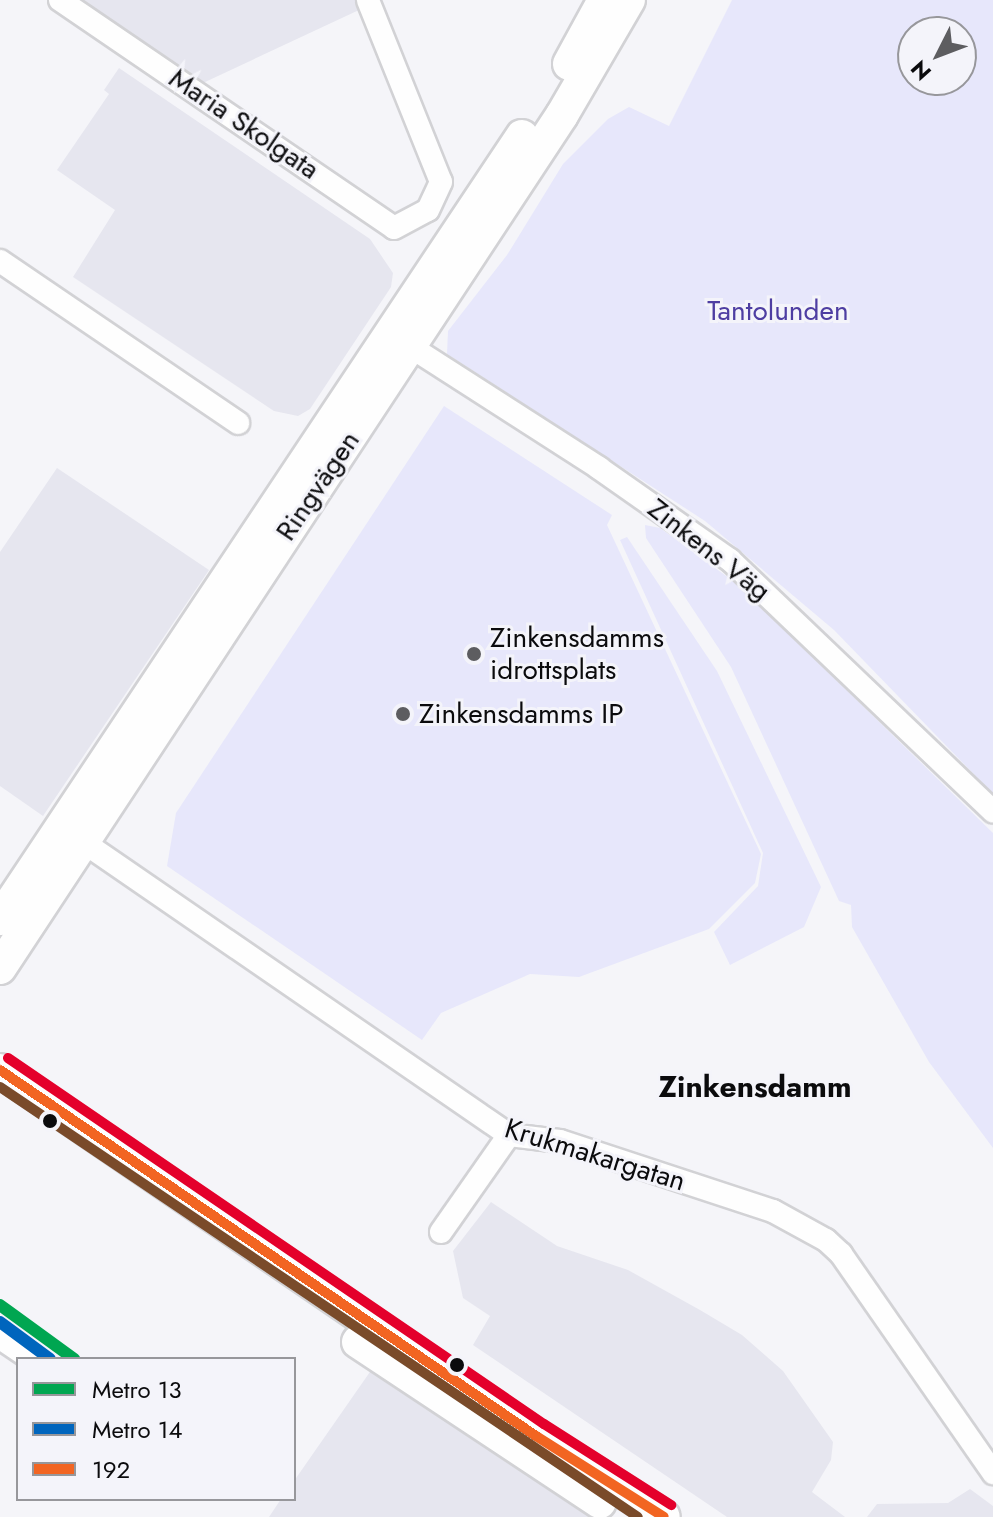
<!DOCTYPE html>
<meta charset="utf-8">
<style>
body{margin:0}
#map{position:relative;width:993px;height:1517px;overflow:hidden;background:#f5f5f9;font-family:Jost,sans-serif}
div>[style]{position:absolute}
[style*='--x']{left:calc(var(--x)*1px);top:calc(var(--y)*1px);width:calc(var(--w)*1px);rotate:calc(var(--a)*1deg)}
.built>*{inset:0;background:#e6e6ef}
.green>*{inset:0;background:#e7e7fb}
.roads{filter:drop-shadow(2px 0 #d2d2d5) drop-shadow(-2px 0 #d2d2d5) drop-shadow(0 2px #d2d2d5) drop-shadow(0 -2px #d2d2d5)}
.minor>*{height:22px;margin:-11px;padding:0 11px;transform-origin:11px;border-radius:11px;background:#fefefe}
.secondary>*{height:32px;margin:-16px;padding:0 16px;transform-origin:16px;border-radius:16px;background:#fefefe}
.bus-1>*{height:10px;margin:-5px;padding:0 5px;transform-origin:5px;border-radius:5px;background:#f26522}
.bus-2>*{height:10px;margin:-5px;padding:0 5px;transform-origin:5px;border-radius:5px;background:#7a4b2a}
.bus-3>*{height:10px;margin:-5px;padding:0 5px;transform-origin:5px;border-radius:5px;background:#e4002b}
.metro-1>*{height:12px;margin:-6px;padding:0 6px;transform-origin:6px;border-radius:6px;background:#00a651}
.metro-2>*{height:12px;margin:-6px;padding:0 6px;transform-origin:6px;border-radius:6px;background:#0065bd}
.dots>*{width:22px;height:22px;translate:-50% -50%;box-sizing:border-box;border:4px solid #f4f4fa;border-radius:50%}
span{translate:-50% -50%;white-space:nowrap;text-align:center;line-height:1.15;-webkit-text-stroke:6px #f4f4fa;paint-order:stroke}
.street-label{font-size:28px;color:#0b0b0d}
.park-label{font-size:28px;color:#4e3ea2}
.poi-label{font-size:28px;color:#0b0b0d}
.left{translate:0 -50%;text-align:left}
.neighbourhood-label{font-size:30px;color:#0b0b0d;font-weight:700}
.legend{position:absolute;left:16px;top:1357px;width:280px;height:144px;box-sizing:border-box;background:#f4f4fa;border:2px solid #97979b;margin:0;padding:10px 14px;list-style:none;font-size:24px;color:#0b0b0d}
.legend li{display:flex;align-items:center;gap:16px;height:40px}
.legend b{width:40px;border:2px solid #97979b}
.north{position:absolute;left:897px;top:16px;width:80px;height:80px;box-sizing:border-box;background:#f4f4fa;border:2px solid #97979b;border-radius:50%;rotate:228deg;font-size:22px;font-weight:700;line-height:32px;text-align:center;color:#0b0b0d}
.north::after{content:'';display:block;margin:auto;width:28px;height:36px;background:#5d5d60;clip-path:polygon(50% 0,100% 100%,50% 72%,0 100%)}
</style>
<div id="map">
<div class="built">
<div style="clip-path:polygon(56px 0,360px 0,362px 4px,359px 10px,188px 90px)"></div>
<div style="clip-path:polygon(119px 68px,370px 239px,393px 273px,391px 287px,310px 409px,298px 416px,274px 411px,73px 277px,115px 210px,57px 170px,109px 94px,104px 90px)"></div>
<div style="clip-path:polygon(57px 468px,209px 570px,43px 816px,0 786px,0 552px)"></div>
<div style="clip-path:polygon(491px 1202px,557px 1246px,628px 1270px,700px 1310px,742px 1335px,783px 1371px,833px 1442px,831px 1460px,812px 1492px,845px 1517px,727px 1517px,473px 1345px,490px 1316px,463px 1298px,453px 1251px)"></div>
<div style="clip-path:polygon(372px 1369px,490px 1446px,593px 1517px,269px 1517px,281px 1499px,294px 1499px,294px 1481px)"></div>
<div style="clip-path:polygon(970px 1489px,993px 1506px,993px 1517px,867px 1517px,877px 1504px,948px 1503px)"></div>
</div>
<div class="green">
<div style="clip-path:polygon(evenodd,732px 0,993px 0,993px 794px,834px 630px,705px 521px,447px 354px,448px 331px,507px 255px,563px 164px,608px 119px,629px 107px,669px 126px,732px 0,913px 32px,961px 32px,961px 80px,913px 80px,913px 32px)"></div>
<div style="clip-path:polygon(444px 406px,612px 515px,607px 525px,761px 854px,755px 883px,709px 929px,579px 977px,530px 974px,441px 1013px,422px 1040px,167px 866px,176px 813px)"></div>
<div style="clip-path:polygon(645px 525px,660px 528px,740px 586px,993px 833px,993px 1148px,929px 1062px,852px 927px,851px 905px,839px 901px,731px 667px,646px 538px)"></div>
<div style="clip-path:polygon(627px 537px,717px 671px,821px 887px,804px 927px,730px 965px,714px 932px,758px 886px,763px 853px,620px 540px)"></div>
</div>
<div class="roads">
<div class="minor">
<div style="--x:60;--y:0;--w:404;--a:34.3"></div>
<div style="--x:394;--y:228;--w:38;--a:-28"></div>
<div style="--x:428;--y:210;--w:31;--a:-65"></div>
<div style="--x:441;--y:182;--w:196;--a:-111.9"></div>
<div style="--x:0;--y:261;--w:288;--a:34.2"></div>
<div style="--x:400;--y:340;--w:237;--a:32.7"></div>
<div style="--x:599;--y:468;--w:160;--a:35.1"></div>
<div style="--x:730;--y:560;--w:364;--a:43.7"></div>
<div style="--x:73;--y:835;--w:529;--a:34.53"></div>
<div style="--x:509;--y:1135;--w:51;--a:6.7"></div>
<div style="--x:560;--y:1141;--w:224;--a:18.2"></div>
<div style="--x:773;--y:1211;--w:60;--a:28.7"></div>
<div style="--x:826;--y:1240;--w:21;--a:43"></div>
<div style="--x:841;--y:1254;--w:267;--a:55.2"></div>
<div style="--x:441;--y:1232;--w:118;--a:-55"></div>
<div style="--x:0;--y:1338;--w:37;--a:34"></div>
</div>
<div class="secondary">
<div style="--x:569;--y:64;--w:73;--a:-61.3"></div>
<div style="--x:0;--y:919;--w:941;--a:-56.31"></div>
<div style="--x:0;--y:968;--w:1021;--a:-56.62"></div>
<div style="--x:562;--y:115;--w:133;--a:-59.8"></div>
<div style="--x:0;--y:1070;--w:649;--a:34.33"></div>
<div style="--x:536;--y:1436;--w:151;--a:32.3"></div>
<div style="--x:358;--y:1342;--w:290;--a:33.5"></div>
</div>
</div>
<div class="bus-1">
<div style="--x:0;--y:1070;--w:649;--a:34.33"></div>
<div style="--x:536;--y:1436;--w:151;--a:32.3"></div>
</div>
<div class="bus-2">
<div style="--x:0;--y:1087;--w:769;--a:33.98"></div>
</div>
<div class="bus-3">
<div style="--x:8;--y:1058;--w:649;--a:34.33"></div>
<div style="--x:544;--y:1424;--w:151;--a:32.5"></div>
</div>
<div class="metro-1">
<div style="--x:0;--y:1305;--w:92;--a:36.1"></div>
</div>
<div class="metro-2">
<div style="--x:0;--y:1322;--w:62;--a:36.5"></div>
</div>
<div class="dots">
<div style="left:474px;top:654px;background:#5d5d60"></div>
<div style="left:403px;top:714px;background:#5d5d60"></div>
<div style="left:50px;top:1121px;background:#0b0b0d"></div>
<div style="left:457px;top:1365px;background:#0b0b0d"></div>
</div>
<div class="street-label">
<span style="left:244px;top:124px;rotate:34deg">Maria Skolgata</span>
<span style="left:318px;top:486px;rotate:-56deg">Ringvägen</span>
<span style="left:709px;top:550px;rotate:38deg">Zinkens Väg</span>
<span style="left:595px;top:1155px;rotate:17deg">Krukmakargatan</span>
</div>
<div class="park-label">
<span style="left:778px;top:311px">Tantolunden</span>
</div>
<div class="poi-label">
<span class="left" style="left:490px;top:654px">Zinkensdamms<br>idrottsplats</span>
<span class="left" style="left:419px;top:714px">Zinkensdamms IP</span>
</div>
<div class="neighbourhood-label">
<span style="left:755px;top:1087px">Zinkensdamm</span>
</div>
<ul class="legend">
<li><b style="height:10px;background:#00a651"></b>Metro 13</li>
<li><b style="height:10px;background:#0065bd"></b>Metro 14</li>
<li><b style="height:10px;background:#f26522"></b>192</li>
</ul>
<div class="north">N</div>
</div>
